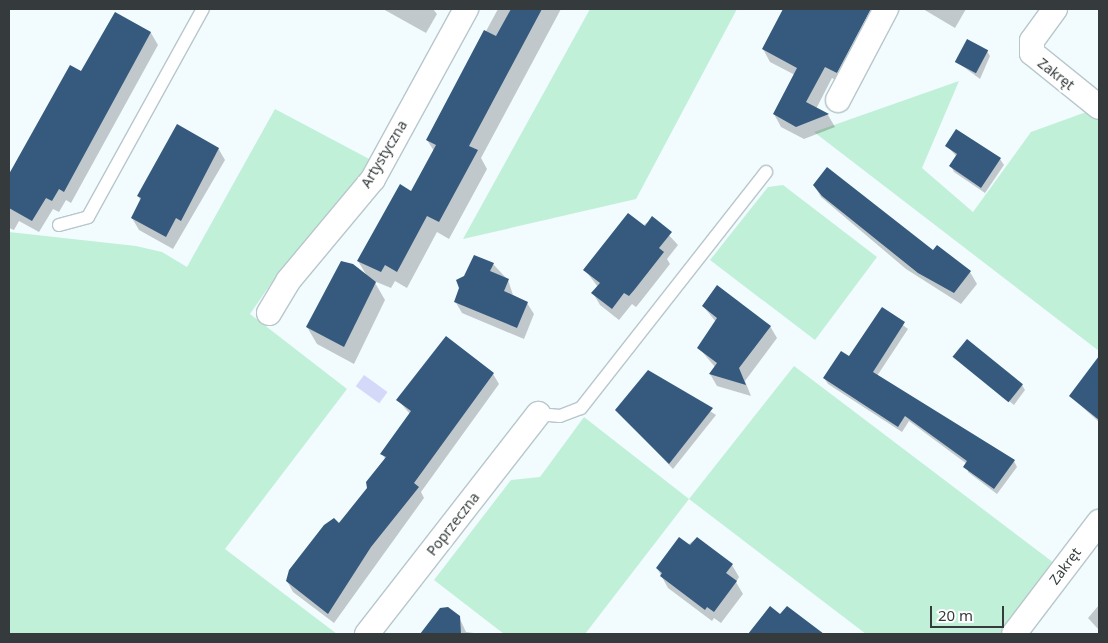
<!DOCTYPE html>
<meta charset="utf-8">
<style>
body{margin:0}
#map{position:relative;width:1108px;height:643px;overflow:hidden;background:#f2fbfe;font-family:"Noto Sans",sans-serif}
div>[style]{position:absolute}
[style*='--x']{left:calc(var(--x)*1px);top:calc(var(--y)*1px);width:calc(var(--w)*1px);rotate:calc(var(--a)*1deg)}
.green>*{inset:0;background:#c1f0d8}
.water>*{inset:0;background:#d4d9f9;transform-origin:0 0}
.shadow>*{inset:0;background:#0003}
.building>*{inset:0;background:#355a7e;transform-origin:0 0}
.roads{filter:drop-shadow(1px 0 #b8c7cc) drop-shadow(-1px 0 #b8c7cc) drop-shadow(0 1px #b8c7cc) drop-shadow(0 -1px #b8c7cc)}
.lane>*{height:12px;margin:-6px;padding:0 6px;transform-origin:6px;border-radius:6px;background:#fff}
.street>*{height:24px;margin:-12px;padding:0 12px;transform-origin:12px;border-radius:12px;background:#fff}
span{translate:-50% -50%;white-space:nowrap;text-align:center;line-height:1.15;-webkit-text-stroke:5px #fff;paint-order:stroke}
.street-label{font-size:14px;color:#353b3d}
.frame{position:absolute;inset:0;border:10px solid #353b3d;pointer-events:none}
.scale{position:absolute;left:930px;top:606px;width:74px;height:22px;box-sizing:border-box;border:2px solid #353b3d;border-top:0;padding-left:6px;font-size:15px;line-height:18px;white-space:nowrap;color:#353b3d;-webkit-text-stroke:4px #fff;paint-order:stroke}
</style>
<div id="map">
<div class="green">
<div style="clip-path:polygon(590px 9px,737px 9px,636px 199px,463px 239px)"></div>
<div style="clip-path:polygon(959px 81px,922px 168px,973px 212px,1031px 132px,1089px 111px,1099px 119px,1099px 351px,814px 132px)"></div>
<div style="clip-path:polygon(275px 109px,373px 161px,277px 275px,250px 314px,347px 389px,225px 549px,337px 634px,9px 634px,9px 232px,136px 246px,162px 252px,187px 267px)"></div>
<div style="clip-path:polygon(783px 185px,877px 257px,815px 340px,710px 260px,768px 187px)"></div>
<div style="clip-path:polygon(794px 366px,1054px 563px,1000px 634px,866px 634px,689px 499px,585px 634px,504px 634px,434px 580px,511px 480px,540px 477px,584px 417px,689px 499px)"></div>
</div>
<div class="water">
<div style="left:364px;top:375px;width:29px;height:14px;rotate:36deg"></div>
</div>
<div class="shadow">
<div style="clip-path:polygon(383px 9px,433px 9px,437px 14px,426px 33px)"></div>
<div style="clip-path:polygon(498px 9px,561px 9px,481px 158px,487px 169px,449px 239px,437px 232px,407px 288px,395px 281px,391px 288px,374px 281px,385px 300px,354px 364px,317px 344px,307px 327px,367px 276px,358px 261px,412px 192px,434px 151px,427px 140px)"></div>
<div style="clip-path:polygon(784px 9px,811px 9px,828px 18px,833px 9px,885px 9px,844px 85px,832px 78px,816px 109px,828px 115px,835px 127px,804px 139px,781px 127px,774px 114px,795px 75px,770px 62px,763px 49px)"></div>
<div style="clip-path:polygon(923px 9px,966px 9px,955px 28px)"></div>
<div style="clip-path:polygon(115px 13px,151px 33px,158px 45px,71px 203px,66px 200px,59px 212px,53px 209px,39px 232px,19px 221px,14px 230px,9px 228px,9px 177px,70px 67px,81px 73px)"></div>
<div style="clip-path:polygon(987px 51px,990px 56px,980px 79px,957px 62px)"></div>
<div style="clip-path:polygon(947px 146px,1000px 159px,1004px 165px,985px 193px,954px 172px,951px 166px,957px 157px)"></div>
<div style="clip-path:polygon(218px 148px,225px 160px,173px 249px,139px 230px,132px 218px,141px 201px,138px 196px)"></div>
<div style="clip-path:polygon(814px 185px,970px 272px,977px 284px,961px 304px,906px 269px,821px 197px)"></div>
<div style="clip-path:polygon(653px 218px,678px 245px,667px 259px,670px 264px,641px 301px,636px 307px,632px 304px,619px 320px,600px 305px,593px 293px,598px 287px,585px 270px)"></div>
<div style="clip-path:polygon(493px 264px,508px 280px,513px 295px,527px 303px,534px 314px,524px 339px,462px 313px,455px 301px)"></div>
<div style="clip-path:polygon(703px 306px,770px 326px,777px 338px,745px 381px,751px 396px,717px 386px,710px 374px,715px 367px,699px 348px,716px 322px)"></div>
<div style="clip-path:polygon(882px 309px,908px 329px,877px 376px,1014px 461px,1017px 467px,997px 494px,968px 472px,967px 464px,909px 421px,902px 432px,828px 384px,824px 378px,849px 358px)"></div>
<div style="clip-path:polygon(446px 338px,493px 374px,499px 384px,421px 492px,424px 498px,334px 623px,293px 592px,287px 581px,369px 489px,386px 460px,382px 454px,410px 414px,398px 400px)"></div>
<div style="clip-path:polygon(955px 358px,1022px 385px,1025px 390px,1014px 405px)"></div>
<div style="clip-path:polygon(1091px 369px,1099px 375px,1099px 422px,1070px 396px)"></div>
<div style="clip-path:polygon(648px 371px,716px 415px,673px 469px,617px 410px)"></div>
<div style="clip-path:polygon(697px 538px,732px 565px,739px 577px,736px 582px,743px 594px,721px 623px,714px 618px,712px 621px,668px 588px,657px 568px)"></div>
<div style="clip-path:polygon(1099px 605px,1099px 630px,1088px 618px)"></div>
<div style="clip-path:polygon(787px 607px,822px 634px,749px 634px,770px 608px,780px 616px)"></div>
<div style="clip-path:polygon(441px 609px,459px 617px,466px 632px,482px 634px,421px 634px)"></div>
</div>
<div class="building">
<div style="clip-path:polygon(511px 9px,542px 9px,469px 146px,478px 150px,439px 222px,427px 216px,397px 272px,385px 265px,381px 272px,357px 261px,400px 184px,411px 191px,436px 145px,426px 140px,484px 30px,496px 36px)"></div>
<div style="clip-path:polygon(783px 9px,871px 9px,837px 73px,825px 67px,806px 102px,829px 114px,796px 127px,773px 114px,797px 68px,762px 49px)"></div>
<div style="clip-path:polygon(115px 12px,151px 32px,64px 192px,59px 189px,52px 201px,46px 198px,32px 221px,9px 208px,9px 174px,70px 65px,81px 71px)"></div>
<div style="left:967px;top:39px;width:24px;height:26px;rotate:28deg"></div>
<div style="clip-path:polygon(177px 124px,219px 148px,181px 221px,176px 218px,166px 237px,131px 218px,141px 198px,137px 196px)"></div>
<div style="clip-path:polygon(956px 129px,1001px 158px,981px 188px,949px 166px,957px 154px,945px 146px)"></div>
<div style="clip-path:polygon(827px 167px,933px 250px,937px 245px,971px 271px,954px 293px,918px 273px,822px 196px,813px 185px)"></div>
<div style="clip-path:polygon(628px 213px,645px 226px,652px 216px,672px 232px,659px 248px,664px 252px,635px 289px,629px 296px,624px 293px,612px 309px,591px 293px,600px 283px,583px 270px)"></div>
<div style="clip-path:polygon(474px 255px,494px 263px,490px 271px,509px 279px,504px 291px,528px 302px,517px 328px,454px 302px,459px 288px,456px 280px,464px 276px)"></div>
<div style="clip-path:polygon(341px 261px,353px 264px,376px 282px,344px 347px,306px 327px)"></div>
<div style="clip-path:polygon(717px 285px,771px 326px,739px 368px,746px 385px,709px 374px,717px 363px,697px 348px,717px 318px,702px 306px)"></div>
<div style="clip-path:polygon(882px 307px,905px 322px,873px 372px,1015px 460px,994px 489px,963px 467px,967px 461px,905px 416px,898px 427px,823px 378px,841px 351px,849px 356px)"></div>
<div style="clip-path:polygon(446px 336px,494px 373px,414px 483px,419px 487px,371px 547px,328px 614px,286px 581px,289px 570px,324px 525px,334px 518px,339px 523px,367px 488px,366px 482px,386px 457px,380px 454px,411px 411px,396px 400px)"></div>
<div style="left:967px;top:339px;width:72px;height:23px;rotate:39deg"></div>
<div style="clip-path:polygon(1099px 356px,1099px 420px,1069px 396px)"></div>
<div style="clip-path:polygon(648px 370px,713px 408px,669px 464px,615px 410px)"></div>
<div style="clip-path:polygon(679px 537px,690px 545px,697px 537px,733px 564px,726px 573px,737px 581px,714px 612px,707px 607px,705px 610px,660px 576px,662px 573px,656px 568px)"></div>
<div style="clip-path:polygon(770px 606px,780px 614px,787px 606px,824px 634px,748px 634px)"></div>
<div style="clip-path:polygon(448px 607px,460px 616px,461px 634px,420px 634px,440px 608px)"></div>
</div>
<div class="roads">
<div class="lane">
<div style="--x:59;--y:225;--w:30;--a:-15"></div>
<div style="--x:88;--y:217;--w:238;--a:-61.1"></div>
<div style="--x:538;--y:414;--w:22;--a:5"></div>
<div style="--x:560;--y:416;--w:22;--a:-21"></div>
<div style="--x:581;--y:408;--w:300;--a:-51.9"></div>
</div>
<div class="street">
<div style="--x:1055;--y:9;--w:39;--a:126"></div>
<div style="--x:1032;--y:41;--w:12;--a:90"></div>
<div style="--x:1032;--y:53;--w:86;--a:38.9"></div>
<div style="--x:838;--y:100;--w:103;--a:-62.2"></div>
<div style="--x:269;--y:313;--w:37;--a:-59"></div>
<div style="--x:288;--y:281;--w:133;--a:-50.2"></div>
<div style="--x:373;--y:179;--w:194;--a:-61.3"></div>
<div style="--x:367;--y:634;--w:279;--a:-52.1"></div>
<div style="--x:1014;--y:634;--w:141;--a:-52.8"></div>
</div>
</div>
<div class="street-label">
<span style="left:1056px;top:74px;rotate:38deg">Zakręt</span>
<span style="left:384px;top:154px;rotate:-59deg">Artystyczna</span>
<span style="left:453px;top:524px;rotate:-52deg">Poprzeczna</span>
<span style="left:1065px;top:566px;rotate:-53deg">Zakręt</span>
</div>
<div class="frame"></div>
<div class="scale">20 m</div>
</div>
